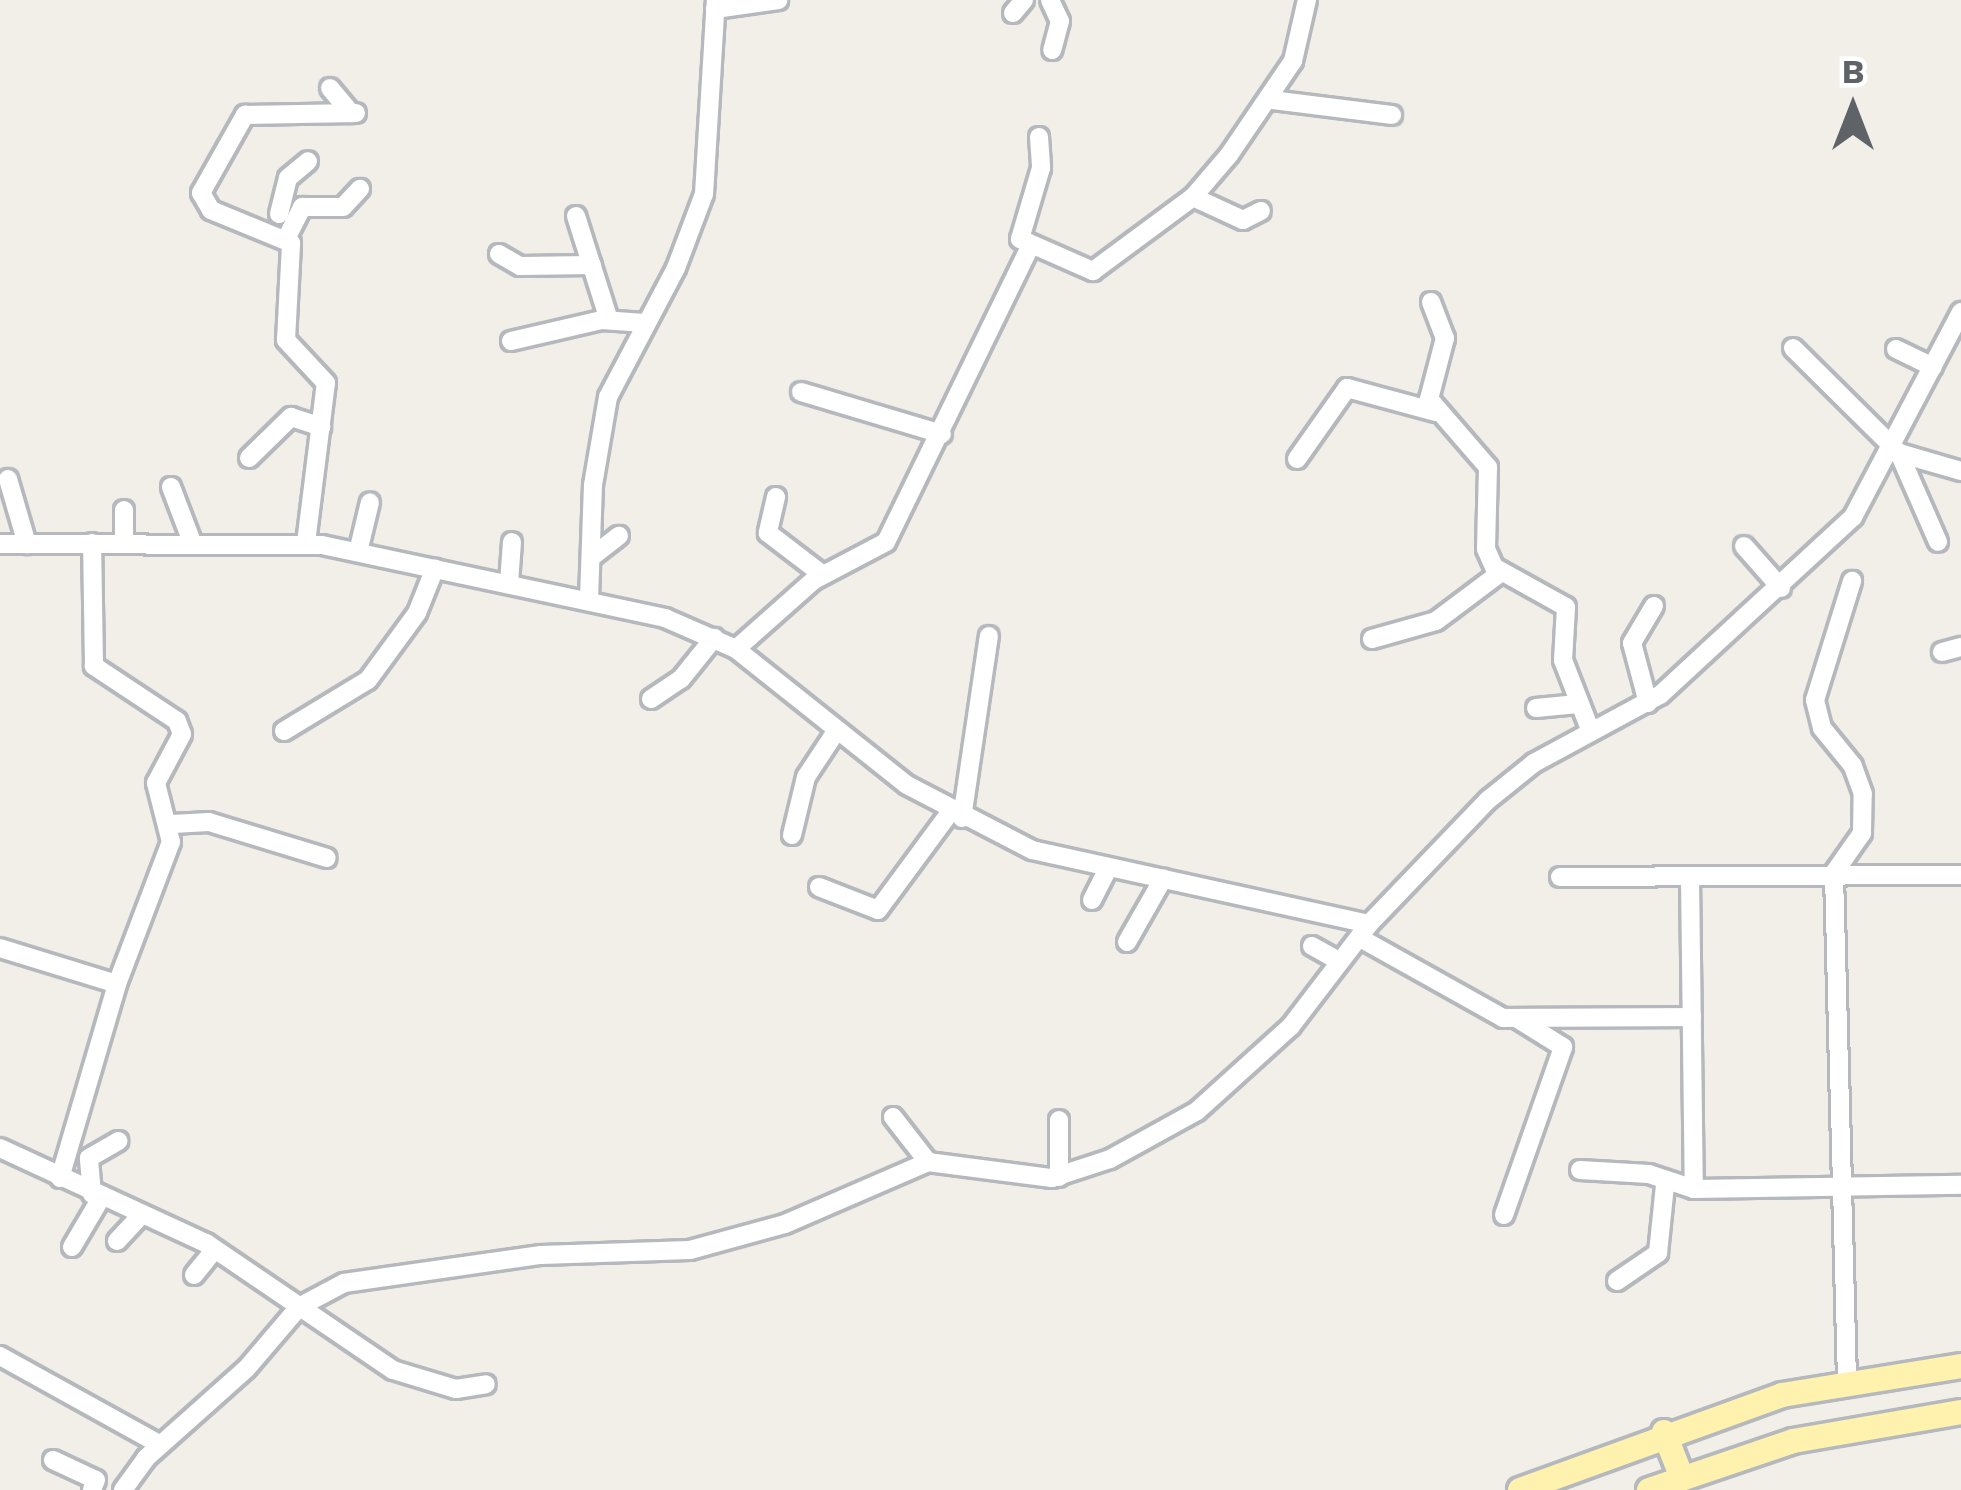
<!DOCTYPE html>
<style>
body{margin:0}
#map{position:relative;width:1961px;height:1490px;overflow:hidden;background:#f1efe8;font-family:"Work Sans",sans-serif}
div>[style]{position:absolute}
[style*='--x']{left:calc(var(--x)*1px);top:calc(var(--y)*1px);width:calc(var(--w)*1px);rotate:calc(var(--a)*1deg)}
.roads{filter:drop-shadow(3px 0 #b5b8bc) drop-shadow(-3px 0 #b5b8bc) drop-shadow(0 3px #b5b8bc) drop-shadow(0 -3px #b5b8bc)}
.minor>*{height:18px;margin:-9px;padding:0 9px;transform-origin:9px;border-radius:9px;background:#fff}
.major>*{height:24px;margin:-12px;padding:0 12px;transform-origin:12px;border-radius:12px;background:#fff2af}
span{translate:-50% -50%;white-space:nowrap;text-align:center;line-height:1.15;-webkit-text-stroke:9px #fff;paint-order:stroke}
.north{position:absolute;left:1793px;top:48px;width:120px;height:120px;-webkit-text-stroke:9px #fff;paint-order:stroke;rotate:0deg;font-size:33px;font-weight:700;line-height:48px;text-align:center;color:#5f6368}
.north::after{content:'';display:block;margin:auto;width:42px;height:54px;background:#5f6368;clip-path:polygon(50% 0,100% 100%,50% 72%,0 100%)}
</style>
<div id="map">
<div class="roads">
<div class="minor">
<div style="--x:1050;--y:0;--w:23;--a:65"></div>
<div style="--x:1060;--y:21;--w:30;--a:105"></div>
<div style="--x:715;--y:9;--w:64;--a:-8.1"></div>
<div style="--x:1013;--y:13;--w:17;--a:-50"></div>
<div style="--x:330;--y:88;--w:33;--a:50"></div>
<div style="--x:1272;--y:100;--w:121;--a:7.1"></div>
<div style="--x:1039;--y:137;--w:31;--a:86"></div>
<div style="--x:1041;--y:168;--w:74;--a:106.5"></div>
<div style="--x:1020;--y:239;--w:80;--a:23.7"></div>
<div style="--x:1093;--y:271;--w:124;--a:-36.5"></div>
<div style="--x:1193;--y:197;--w:55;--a:-49.4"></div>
<div style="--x:1229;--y:155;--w:114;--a:-55.8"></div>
<div style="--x:1293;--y:61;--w:63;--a:-77.1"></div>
<div style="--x:1193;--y:197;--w:55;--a:24.7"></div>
<div style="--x:1243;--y:220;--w:20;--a:-27"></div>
<div style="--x:279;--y:214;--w:37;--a:-76"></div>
<div style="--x:288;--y:178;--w:26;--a:-40"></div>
<div style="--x:576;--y:216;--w:109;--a:72.4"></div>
<div style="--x:287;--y:237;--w:34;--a:-63"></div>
<div style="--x:302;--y:207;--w:41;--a:0"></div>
<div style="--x:343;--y:207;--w:25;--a:-47"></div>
<div style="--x:499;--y:254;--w:24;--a:30"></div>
<div style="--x:520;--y:266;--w:72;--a:-0.8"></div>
<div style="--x:1431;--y:302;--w:39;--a:69"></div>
<div style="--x:1445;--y:338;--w:63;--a:104.7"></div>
<div style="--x:1429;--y:399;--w:90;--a:49.1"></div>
<div style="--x:1488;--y:467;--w:82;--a:91.4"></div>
<div style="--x:1486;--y:549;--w:20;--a:66"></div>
<div style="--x:1494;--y:567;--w:82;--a:29.1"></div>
<div style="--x:1566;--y:607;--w:53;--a:93.2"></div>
<div style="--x:1563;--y:660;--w:77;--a:68.7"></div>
<div style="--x:511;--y:341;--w:93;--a:-13"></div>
<div style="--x:602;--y:320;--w:39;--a:4"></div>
<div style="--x:1793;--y:348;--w:149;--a:44.7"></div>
<div style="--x:1899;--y:453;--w:65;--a:16.2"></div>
<div style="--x:1896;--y:349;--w:41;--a:25.9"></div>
<div style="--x:801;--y:392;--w:147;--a:16.6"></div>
<div style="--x:1899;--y:453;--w:97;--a:66.3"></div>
<div style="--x:249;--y:458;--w:59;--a:-44.3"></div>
<div style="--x:291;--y:417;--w:32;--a:18"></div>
<div style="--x:1297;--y:459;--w:87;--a:-54.8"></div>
<div style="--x:1347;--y:388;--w:92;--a:15.1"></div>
<div style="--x:8;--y:479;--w:68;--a:73.7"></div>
<div style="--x:171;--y:487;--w:59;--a:69.1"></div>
<div style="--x:776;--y:497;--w:37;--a:103"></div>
<div style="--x:768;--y:533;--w:69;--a:37.4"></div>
<div style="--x:124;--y:510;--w:32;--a:90"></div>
<div style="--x:306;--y:543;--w:161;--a:-82.9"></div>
<div style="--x:326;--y:383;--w:59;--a:-132.9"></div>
<div style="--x:286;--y:340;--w:97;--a:-87"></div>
<div style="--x:291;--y:243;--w:87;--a:-157.6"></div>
<div style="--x:211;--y:210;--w:20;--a:-120"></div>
<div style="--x:201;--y:193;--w:90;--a:-60.6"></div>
<div style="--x:245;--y:115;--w:111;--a:-1"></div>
<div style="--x:0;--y:544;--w:322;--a:0.2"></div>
<div style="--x:322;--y:545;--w:351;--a:12"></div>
<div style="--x:665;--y:618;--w:77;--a:23.6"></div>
<div style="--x:736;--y:649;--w:218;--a:38.5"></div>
<div style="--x:907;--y:785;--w:141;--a:27.5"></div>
<div style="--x:1032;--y:850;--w:345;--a:12.4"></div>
<div style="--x:1744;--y:546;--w:56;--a:48.6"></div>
<div style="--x:358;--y:552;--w:51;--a:-76.5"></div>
<div style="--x:593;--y:556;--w:33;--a:-38"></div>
<div style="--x:509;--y:583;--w:41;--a:-85.8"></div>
<div style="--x:589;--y:599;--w:114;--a:-88"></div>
<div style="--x:593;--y:485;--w:89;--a:-80.3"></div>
<div style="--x:608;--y:397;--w:146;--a:-62.2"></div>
<div style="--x:676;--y:268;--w:79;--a:-69.3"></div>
<div style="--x:704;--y:194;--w:194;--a:-86.5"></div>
<div style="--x:1372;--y:639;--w:66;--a:-15.7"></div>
<div style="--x:1436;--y:621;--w:80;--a:-36.9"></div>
<div style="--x:736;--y:649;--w:104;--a:-41.5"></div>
<div style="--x:814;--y:580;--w:81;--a:-27.8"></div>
<div style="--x:886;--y:542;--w:326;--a:-64"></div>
<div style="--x:1942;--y:652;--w:20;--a:-15"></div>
<div style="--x:651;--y:699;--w:36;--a:-34"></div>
<div style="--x:681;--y:679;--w:53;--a:-51.2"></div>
<div style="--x:1648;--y:703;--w:62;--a:-104.9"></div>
<div style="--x:1632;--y:643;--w:43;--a:-59.3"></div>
<div style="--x:1536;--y:708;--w:42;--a:-5.4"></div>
<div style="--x:284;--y:731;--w:98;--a:-31.3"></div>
<div style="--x:368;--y:680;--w:83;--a:-53.8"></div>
<div style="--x:417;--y:613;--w:48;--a:-68.2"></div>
<div style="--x:962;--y:818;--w:184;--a:-81.6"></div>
<div style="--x:172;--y:824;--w:37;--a:-3"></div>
<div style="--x:209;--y:822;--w:123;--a:17"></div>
<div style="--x:792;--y:835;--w:60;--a:-76.4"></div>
<div style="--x:806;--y:777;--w:53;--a:-56.6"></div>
<div style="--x:1560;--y:877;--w:401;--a:-0.3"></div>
<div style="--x:1690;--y:877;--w:312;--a:89.3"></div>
<div style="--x:819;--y:887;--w:63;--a:21.3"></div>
<div style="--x:878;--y:910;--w:123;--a:-53.6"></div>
<div style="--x:1092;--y:900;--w:36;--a:-63"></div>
<div style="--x:1360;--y:938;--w:164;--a:29.2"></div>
<div style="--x:1503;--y:1018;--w:189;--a:-0.3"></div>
<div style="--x:1127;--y:942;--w:73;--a:-60.3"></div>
<div style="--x:1312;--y:946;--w:31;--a:29"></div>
<div style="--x:0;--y:948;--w:122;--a:17.1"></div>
<div style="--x:893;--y:1117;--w:57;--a:52.1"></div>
<div style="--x:1059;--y:1120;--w:57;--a:90"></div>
<div style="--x:0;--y:1148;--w:227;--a:24.8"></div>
<div style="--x:206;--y:1243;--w:226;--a:34.2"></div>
<div style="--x:393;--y:1370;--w:66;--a:16.8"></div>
<div style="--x:456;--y:1389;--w:30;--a:-9"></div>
<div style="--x:1580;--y:1170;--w:69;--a:3.3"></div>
<div style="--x:1649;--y:1174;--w:47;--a:18.4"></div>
<div style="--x:1694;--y:1189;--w:267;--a:-0.9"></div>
<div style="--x:60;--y:1178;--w:202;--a:-73.6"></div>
<div style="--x:117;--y:984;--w:152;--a:-69.2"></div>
<div style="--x:171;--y:842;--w:61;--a:-104.3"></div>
<div style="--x:156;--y:783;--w:55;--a:-62"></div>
<div style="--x:182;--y:734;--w:14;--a:-111"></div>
<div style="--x:177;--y:721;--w:100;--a:-146.5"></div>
<div style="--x:94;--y:666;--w:123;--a:-90.9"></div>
<div style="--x:92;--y:1194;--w:36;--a:-95"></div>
<div style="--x:89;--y:1158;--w:34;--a:-30"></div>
<div style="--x:1504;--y:1215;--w:178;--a:-70.6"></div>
<div style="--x:1563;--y:1047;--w:53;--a:-148.1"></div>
<div style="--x:117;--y:1241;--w:35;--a:-47"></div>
<div style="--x:72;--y:1247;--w:57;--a:-59.4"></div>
<div style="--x:194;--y:1275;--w:33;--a:-51"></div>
<div style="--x:1617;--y:1281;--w:50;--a:-34.3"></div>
<div style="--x:1658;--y:1253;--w:68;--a:-84.1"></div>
<div style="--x:0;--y:1356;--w:182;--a:29"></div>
<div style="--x:1847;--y:1380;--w:507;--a:-91.47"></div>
<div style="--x:1834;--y:873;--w:49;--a:-55"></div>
<div style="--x:1862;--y:833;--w:39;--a:-89"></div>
<div style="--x:1863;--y:794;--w:30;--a:-110"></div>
<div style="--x:1853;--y:766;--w:49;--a:-129.2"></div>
<div style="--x:1822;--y:728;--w:29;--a:-104"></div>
<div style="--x:1815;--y:700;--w:125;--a:-72.7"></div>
<div style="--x:53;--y:1460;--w:47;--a:24.9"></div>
<div style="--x:96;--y:1480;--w:11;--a:112"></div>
<div style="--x:123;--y:1490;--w:39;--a:-54"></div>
<div style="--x:146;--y:1458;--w:135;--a:-41.7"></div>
<div style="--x:247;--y:1368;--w:80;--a:-49.6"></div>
<div style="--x:299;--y:1307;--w:51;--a:-28.1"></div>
<div style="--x:344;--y:1283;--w:199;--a:-8.1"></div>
<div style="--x:541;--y:1255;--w:149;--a:-1.9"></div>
<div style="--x:690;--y:1250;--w:98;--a:-15.3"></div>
<div style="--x:785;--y:1224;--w:156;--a:-23.4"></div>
<div style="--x:928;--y:1162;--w:125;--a:7.4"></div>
<div style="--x:1052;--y:1178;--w:61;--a:-18.1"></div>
<div style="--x:1110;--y:1159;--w:99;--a:-28.9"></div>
<div style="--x:1197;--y:1111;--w:127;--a:-42.1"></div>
<div style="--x:1291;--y:1026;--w:128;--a:-52.6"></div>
<div style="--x:1369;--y:924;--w:172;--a:-46.2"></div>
<div style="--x:1488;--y:800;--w:59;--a:-38.8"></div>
<div style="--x:1534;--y:763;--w:143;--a:-28.4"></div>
<div style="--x:1660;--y:695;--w:263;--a:-42.7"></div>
<div style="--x:1853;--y:517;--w:232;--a:-62.2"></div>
</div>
<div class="major">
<div style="--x:1664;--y:1432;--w:49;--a:68.6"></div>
<div style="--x:1520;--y:1490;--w:279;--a:-19.9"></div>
<div style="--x:1782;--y:1395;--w:181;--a:-9.2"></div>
<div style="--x:1649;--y:1490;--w:152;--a:-18.8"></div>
<div style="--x:1793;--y:1441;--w:170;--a:-9.8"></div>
</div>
</div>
<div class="north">B</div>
</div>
